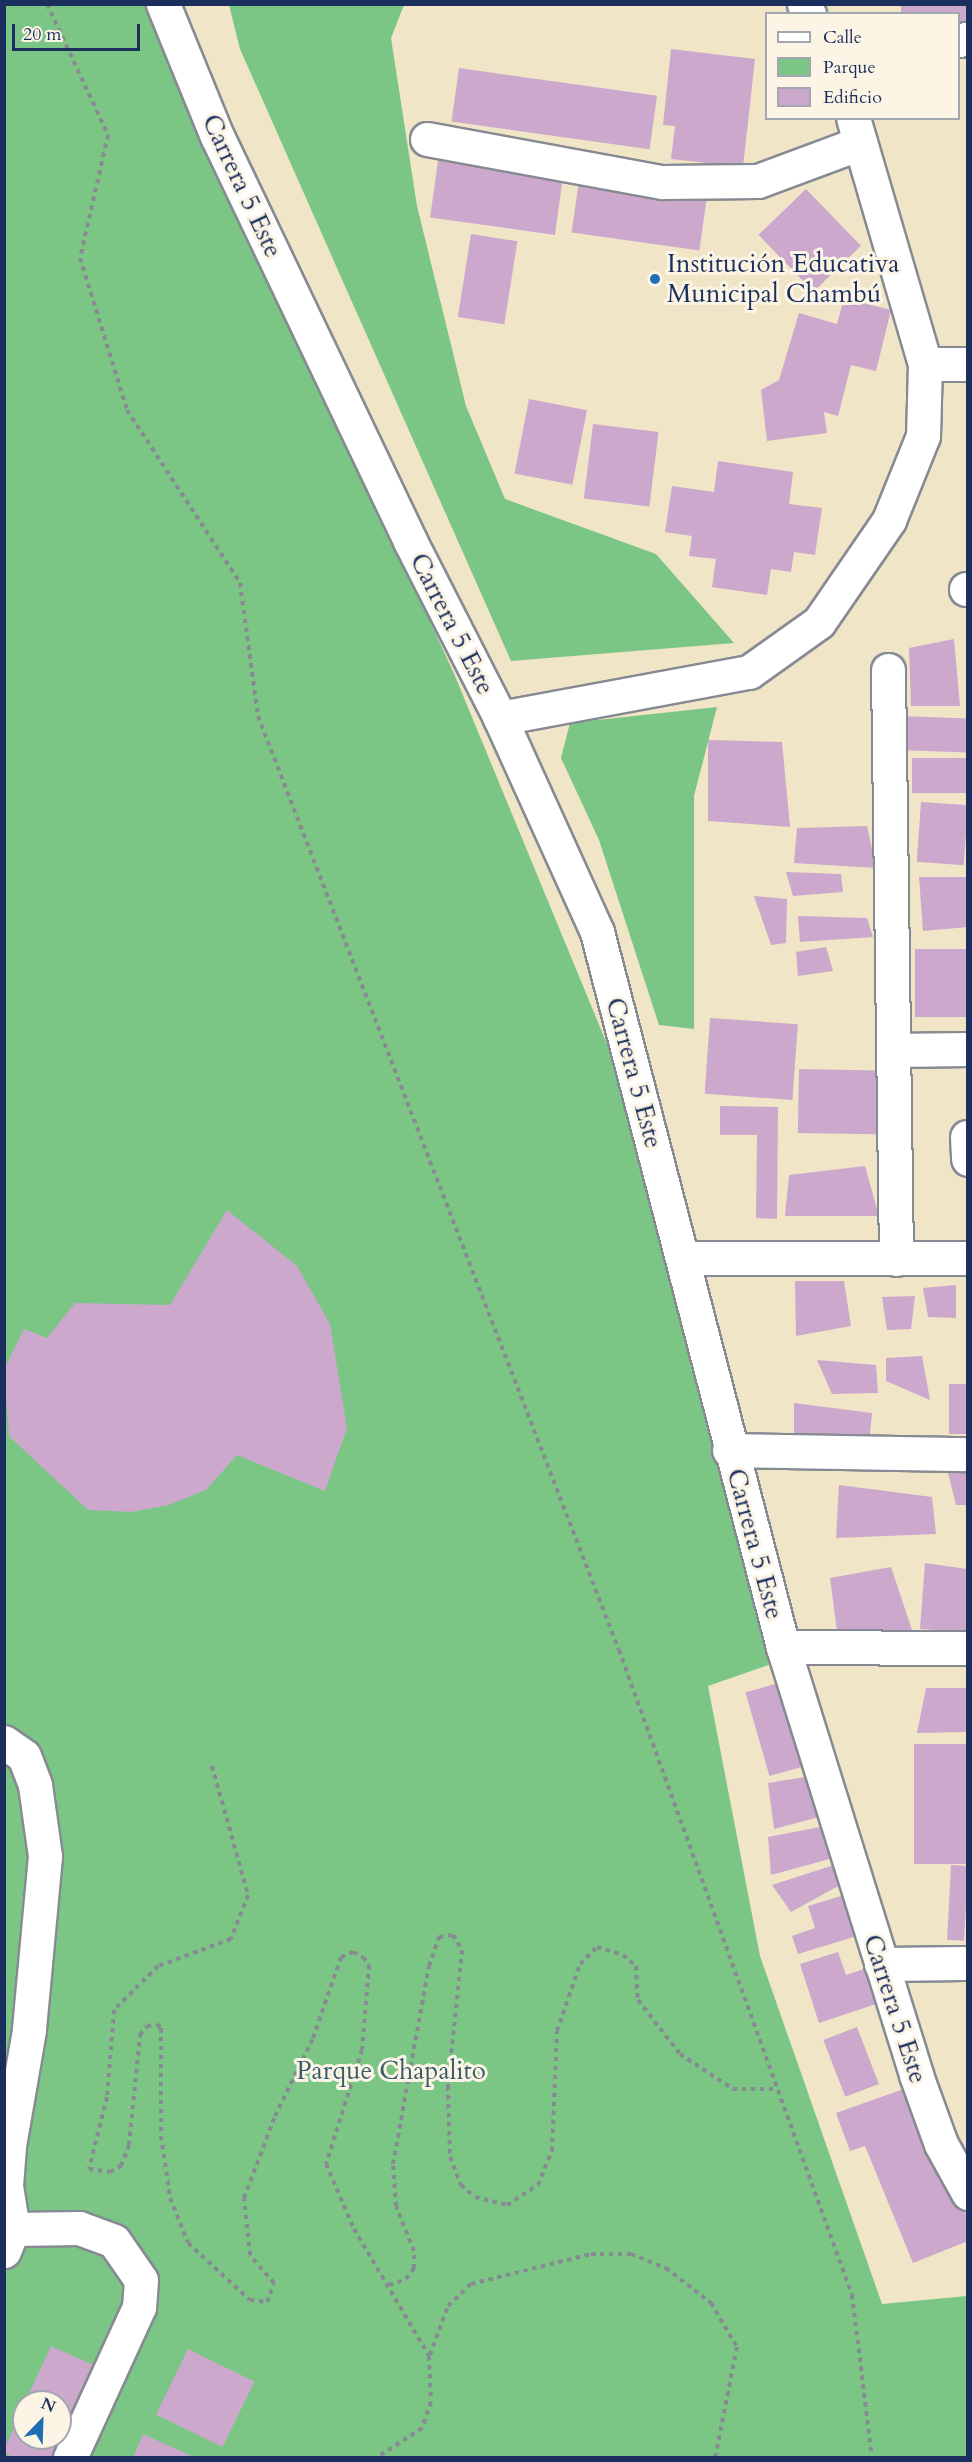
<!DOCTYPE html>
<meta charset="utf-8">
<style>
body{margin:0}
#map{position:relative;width:972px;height:2462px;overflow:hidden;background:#f0e5c7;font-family:Cardo,serif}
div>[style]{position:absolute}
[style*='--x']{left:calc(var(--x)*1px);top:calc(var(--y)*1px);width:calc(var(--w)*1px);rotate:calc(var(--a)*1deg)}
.green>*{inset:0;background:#7bc685}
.building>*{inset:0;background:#cba8cc;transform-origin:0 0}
.path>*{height:4px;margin-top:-2px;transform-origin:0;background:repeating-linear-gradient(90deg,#868a92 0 4.5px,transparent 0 9px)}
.roads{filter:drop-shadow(2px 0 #868a92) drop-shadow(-2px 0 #868a92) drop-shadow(0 2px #868a92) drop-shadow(0 -2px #868a92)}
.minor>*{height:33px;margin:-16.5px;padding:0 16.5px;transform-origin:16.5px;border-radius:16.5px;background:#fff}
.dots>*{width:16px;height:16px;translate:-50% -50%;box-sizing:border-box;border:3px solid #fcf5e5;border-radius:50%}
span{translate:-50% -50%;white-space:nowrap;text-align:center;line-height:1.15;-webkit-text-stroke:6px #fcf5e5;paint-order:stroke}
.street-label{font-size:26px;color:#1b2f5e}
.poi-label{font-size:26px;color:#1b2f5e}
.left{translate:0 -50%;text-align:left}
.park-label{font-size:26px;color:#385c6a}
.frame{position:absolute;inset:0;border:6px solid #1b2f5e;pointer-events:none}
.legend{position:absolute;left:765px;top:12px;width:195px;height:108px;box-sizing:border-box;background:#fcf5e5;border:2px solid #a2a6af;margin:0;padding:8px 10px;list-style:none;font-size:18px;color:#1b2f5e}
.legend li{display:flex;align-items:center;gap:12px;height:30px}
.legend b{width:30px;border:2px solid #a2a6af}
.north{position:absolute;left:12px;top:2390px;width:60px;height:60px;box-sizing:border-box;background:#fcf5e5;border:2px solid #a2a6af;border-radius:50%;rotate:23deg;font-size:16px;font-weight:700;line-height:24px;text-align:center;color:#1b2f5e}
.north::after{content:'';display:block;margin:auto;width:21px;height:27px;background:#1f6fb2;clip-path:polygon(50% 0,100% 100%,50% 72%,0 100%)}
.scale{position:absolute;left:12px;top:24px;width:128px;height:27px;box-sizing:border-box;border:3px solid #1b2f5e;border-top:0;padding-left:8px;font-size:18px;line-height:21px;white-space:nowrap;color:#1b2f5e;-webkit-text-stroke:4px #fcf5e5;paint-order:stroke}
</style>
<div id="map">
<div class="green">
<div style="clip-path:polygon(evenodd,5px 5px,173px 5px,203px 122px,455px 676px,614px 1061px,774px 1663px,708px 1686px,760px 1956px,882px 2304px,967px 2296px,967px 2457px,5px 2458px,5px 5px,24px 2402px,60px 2402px,60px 2438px,24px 2438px,24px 2402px)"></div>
<div style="clip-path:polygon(229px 5px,404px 5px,391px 38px,417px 206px,466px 406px,505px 499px,656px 554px,734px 643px,511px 661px,240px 49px)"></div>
<div style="clip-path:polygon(717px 707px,694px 796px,694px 1029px,659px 1025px,599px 840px,561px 758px,570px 723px)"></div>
</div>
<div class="building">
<div style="clip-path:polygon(901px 4px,968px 4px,968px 23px,958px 23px,958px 14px,901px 14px)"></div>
<div style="clip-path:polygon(671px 49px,755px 59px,743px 167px,671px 159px,675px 126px,663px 125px)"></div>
<div style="left:459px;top:68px;width:200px;height:54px;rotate:8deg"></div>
<div style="left:439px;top:154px;width:126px;height:64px;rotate:8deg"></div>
<div style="left:579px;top:180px;width:129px;height:53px;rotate:8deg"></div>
<div style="left:806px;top:189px;width:79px;height:66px;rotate:46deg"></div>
<div style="left:471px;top:234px;width:47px;height:84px;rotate:9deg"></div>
<div style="clip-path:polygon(844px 298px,891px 310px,876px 371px,851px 365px,838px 416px,824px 412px,827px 433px,767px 441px,761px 390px,779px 380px,799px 313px,837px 324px)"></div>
<div style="left:529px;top:399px;width:59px;height:76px;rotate:11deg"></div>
<div style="left:593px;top:424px;width:66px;height:75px;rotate:7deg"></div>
<div style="clip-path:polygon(718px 461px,793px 472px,789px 504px,822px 508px,815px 555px,794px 552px,791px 572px,771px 569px,767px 595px,712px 587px,716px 559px,689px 556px,692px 536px,665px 532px,672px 486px,714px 492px)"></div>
<div style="clip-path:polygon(954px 639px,960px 706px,911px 706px,909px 648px)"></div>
<div style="left:899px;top:716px;width:69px;height:34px;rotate:2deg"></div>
<div style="clip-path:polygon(708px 740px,782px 742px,790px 827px,708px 821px)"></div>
<div style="left:968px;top:758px;width:35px;height:56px;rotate:90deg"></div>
<div style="left:921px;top:802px;width:47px;height:60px;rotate:4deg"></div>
<div style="clip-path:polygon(867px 826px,876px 868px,794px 863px,797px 828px)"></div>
<div style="clip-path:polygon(786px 872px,841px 874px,843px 892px,793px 896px)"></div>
<div style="clip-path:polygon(919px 877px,968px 877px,968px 927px,923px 931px)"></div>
<div style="clip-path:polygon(754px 896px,787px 899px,786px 943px,771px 945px)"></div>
<div style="clip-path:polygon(798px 916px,867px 918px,873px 937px,800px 942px)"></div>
<div style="clip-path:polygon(826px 947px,833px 971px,798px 976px,796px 952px)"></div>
<div style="left:968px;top:949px;width:68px;height:53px;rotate:90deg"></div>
<div style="left:710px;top:1018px;width:88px;height:76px;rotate:4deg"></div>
<div style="left:799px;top:1069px;width:79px;height:64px;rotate:1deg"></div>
<div style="clip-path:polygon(720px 1106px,778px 1107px,777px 1219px,756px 1218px,757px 1135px,720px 1135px)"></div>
<div style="clip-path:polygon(865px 1166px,879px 1216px,785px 1216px,789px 1175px)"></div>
<div style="clip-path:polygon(227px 1210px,297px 1266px,330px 1324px,347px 1428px,325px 1491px,237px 1455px,206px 1490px,169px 1505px,131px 1512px,88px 1510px,9px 1436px,4px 1369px,24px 1329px,47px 1338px,75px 1303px,170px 1305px)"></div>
<div style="clip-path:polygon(795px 1281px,844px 1281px,851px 1326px,796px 1336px)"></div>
<div style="clip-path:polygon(956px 1285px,956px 1318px,928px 1317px,923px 1288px)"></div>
<div style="clip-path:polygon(915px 1296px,911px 1329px,887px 1330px,882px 1297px)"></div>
<div style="clip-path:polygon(922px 1356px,930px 1400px,886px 1381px,886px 1358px)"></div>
<div style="clip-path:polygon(817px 1360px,876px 1365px,878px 1393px,832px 1394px)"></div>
<div style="left:949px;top:1384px;width:19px;height:50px"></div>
<div style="clip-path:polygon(794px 1403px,872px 1413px,869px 1443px,794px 1442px)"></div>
<div style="clip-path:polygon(947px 1469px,968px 1469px,968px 1505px,956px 1505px)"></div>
<div style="clip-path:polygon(839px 1485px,932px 1497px,936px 1534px,836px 1538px)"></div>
<div style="clip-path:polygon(925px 1563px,967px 1569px,968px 1632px,920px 1629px)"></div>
<div style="clip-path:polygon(891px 1567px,912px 1630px,837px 1631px,830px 1578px)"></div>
<div style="left:782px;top:1682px;width:87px;height:38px;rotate:74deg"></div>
<div style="clip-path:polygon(926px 1688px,968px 1688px,968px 1732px,917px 1733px)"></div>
<div style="left:968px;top:1744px;width:120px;height:54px;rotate:90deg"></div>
<div style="clip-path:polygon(805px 1777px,819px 1817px,774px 1829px,768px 1783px)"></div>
<div style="clip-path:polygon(820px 1827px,833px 1858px,771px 1875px,768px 1837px)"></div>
<div style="clip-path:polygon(834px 1865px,842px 1884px,791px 1912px,772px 1885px)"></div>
<div style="left:951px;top:1865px;width:17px;height:75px;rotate:3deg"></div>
<div style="clip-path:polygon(844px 1895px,857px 1936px,798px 1954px,792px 1936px,815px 1928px,808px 1906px)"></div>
<div style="clip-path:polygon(838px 1952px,846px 1975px,873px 1966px,885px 2001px,819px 2023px,800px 1964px)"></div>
<div style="left:857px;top:2027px;width:61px;height:36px;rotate:69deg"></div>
<div style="clip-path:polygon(915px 2085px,968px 2220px,968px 2241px,913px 2263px,865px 2146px,850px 2151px,836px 2113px)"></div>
<div style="clip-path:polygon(51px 2346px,98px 2367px,56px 2458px,15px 2458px,5px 2453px,5px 2447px,24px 2405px,24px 2438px,60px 2438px,60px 2402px,25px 2402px)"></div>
<div style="left:188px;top:2349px;width:74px;height:73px;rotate:26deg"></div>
<div style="clip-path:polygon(143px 2434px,196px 2458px,133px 2458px)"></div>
</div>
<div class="path">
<div style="--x:47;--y:4;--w:145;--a:65"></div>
<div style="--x:108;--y:135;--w:126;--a:102.8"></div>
<div style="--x:80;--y:258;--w:159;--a:72.8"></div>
<div style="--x:127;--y:410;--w:207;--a:56.8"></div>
<div style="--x:240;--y:583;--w:134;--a:82.3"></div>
<div style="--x:258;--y:716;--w:1001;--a:68.87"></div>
<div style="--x:619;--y:1650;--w:686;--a:70.14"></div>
<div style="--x:852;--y:2295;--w:164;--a:83"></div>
<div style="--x:212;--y:1766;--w:134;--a:74.4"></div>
<div style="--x:248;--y:1895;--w:47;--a:111.1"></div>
<div style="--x:231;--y:1939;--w:78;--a:159.7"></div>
<div style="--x:158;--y:1966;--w:62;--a:135"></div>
<div style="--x:114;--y:2010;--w:87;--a:94.6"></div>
<div style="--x:107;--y:2097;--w:74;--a:104"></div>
<div style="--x:89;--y:2169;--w:21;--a:8"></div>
<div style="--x:110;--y:2172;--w:13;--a:-29"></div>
<div style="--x:121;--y:2166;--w:22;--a:-69"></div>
<div style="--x:129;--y:2145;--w:111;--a:-84.3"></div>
<div style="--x:140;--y:2035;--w:11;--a:-52"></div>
<div style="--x:147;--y:2026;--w:10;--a:-11"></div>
<div style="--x:157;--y:2024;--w:6;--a:45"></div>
<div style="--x:161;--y:2028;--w:108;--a:90"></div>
<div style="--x:161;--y:2136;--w:63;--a:81.7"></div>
<div style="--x:170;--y:2198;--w:48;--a:68.2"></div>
<div style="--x:188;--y:2243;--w:84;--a:42.6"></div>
<div style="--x:250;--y:2300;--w:17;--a:7"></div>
<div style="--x:267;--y:2302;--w:20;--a:-70"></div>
<div style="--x:274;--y:2283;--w:37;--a:-131"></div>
<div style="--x:250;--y:2255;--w:57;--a:-96"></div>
<div style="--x:244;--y:2198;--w:88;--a:-69.3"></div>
<div style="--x:275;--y:2116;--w:87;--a:-64"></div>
<div style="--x:313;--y:2038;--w:86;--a:-70.9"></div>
<div style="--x:341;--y:1957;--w:13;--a:-23"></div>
<div style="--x:353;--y:1952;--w:11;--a:27"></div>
<div style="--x:363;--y:1957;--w:10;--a:53"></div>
<div style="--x:369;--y:1965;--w:85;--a:94.7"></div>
<div style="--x:362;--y:2050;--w:120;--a:107.5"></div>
<div style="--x:326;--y:2164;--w:71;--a:66.7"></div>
<div style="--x:354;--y:2229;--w:147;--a:59.4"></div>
<div style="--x:429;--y:2356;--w:46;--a:87.5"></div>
<div style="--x:431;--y:2402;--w:28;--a:109"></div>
<div style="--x:422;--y:2428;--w:55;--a:146.9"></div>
<div style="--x:389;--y:2285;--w:18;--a:-19"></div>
<div style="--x:406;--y:2279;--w:14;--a:-54"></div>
<div style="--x:414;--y:2268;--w:17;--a:-90"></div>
<div style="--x:414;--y:2251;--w:48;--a:-111.8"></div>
<div style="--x:396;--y:2206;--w:42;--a:-94.1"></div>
<div style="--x:393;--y:2164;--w:201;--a:-79.7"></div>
<div style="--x:429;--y:1966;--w:31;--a:-71"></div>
<div style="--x:439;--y:1937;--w:14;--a:-8"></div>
<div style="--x:453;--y:1935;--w:17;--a:59"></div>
<div style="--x:462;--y:1950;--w:137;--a:95.9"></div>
<div style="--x:448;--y:2086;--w:71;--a:88.4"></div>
<div style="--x:450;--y:2157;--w:30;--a:69"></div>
<div style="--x:461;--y:2185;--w:18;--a:41"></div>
<div style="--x:475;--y:2197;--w:33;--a:14"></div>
<div style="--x:507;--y:2205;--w:37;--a:-33"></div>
<div style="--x:538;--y:2185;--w:37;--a:-68"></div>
<div style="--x:552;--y:2151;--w:120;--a:-87.6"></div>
<div style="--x:557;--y:2031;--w:71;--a:-71.1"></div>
<div style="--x:580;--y:1964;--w:24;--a:-45"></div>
<div style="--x:597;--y:1947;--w:27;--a:17"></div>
<div style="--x:623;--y:1955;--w:17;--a:40"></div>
<div style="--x:636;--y:1966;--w:34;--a:87"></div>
<div style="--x:638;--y:2000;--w:68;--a:52.1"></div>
<div style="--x:680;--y:2054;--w:64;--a:33.4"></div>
<div style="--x:733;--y:2089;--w:44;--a:0"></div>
<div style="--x:430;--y:2355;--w:52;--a:-69.8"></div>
<div style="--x:448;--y:2306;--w:32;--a:-44"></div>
<div style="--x:471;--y:2284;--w:124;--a:-14"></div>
<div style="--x:591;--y:2254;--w:40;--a:0"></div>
<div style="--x:631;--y:2254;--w:38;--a:22"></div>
<div style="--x:666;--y:2268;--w:57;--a:37.9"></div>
<div style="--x:711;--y:2303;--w:51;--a:59.4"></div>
<div style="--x:737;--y:2347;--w:113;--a:101.2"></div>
</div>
<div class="roads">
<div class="minor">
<div style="--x:163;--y:4;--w:143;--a:67.8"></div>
<div style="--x:217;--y:136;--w:449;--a:64.5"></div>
<div style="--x:410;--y:541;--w:199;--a:63"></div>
<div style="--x:500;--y:718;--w:235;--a:65.6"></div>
<div style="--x:597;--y:932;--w:739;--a:75.42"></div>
<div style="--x:783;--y:1647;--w:448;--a:72.7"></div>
<div style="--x:916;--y:2075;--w:73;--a:70.1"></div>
<div style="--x:941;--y:2144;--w:56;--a:61.1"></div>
<div style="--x:804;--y:4;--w:11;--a:63"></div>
<div style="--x:958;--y:40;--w:10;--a:-6"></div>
<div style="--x:427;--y:139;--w:239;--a:10.4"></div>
<div style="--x:662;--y:182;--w:96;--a:-0.6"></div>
<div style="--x:758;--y:181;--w:109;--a:-20.4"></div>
<div style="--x:925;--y:364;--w:43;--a:0"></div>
<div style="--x:966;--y:589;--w:2;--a:0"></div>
<div style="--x:888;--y:670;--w:589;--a:89.22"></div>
<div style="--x:500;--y:718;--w:253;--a:-10.5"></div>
<div style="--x:749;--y:672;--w:86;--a:-35.5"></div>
<div style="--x:819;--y:622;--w:124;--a:-55.5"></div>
<div style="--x:889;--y:520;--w:91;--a:-68"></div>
<div style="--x:923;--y:436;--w:72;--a:-88.4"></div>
<div style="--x:925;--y:364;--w:256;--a:-106.3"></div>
<div style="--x:893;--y:1050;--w:75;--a:-0.8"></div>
<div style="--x:967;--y:1137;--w:22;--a:87"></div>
<div style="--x:683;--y:1258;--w:285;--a:0"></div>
<div style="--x:729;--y:1450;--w:239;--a:1"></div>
<div style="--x:783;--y:1647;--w:185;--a:0.3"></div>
<div style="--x:4;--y:1742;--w:24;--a:35"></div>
<div style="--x:24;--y:1756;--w:31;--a:69"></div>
<div style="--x:35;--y:1785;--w:72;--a:82"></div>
<div style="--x:45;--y:1856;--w:175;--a:95.3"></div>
<div style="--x:29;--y:2030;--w:118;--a:99.8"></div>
<div style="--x:9;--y:2146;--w:40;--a:94.3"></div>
<div style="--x:6;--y:2186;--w:44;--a:80.8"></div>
<div style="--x:881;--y:1964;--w:87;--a:-0.7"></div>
<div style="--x:4;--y:2251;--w:24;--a:-68"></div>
<div style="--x:13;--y:2229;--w:66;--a:-0.9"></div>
<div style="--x:79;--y:2228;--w:37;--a:20"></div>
<div style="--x:114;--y:2241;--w:47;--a:55.3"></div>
<div style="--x:141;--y:2280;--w:27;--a:94"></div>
<div style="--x:139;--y:2307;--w:166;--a:114.6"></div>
</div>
</div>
<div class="dots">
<div style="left:655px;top:279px;background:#1f6fb2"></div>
</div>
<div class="street-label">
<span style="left:242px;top:186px;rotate:65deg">Carrera 5 Este</span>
<span style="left:452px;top:624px;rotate:63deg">Carrera 5 Este</span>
<span style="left:634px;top:1073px;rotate:75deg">Carrera 5 Este</span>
<span style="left:755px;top:1544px;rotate:75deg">Carrera 5 Este</span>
<span style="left:895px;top:2009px;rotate:72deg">Carrera 5 Este</span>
</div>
<div class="poi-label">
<span class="left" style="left:667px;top:279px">Institución Educativa<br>Municipal Chambú</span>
</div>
<div class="park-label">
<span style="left:391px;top:2071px">Parque Chapalito</span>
</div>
<div class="frame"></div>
<ul class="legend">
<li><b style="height:8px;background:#fff"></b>Calle</li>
<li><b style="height:16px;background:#7bc685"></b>Parque</li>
<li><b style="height:16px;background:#cba8cc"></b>Edificio</li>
</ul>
<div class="north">N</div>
<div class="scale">20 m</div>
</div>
